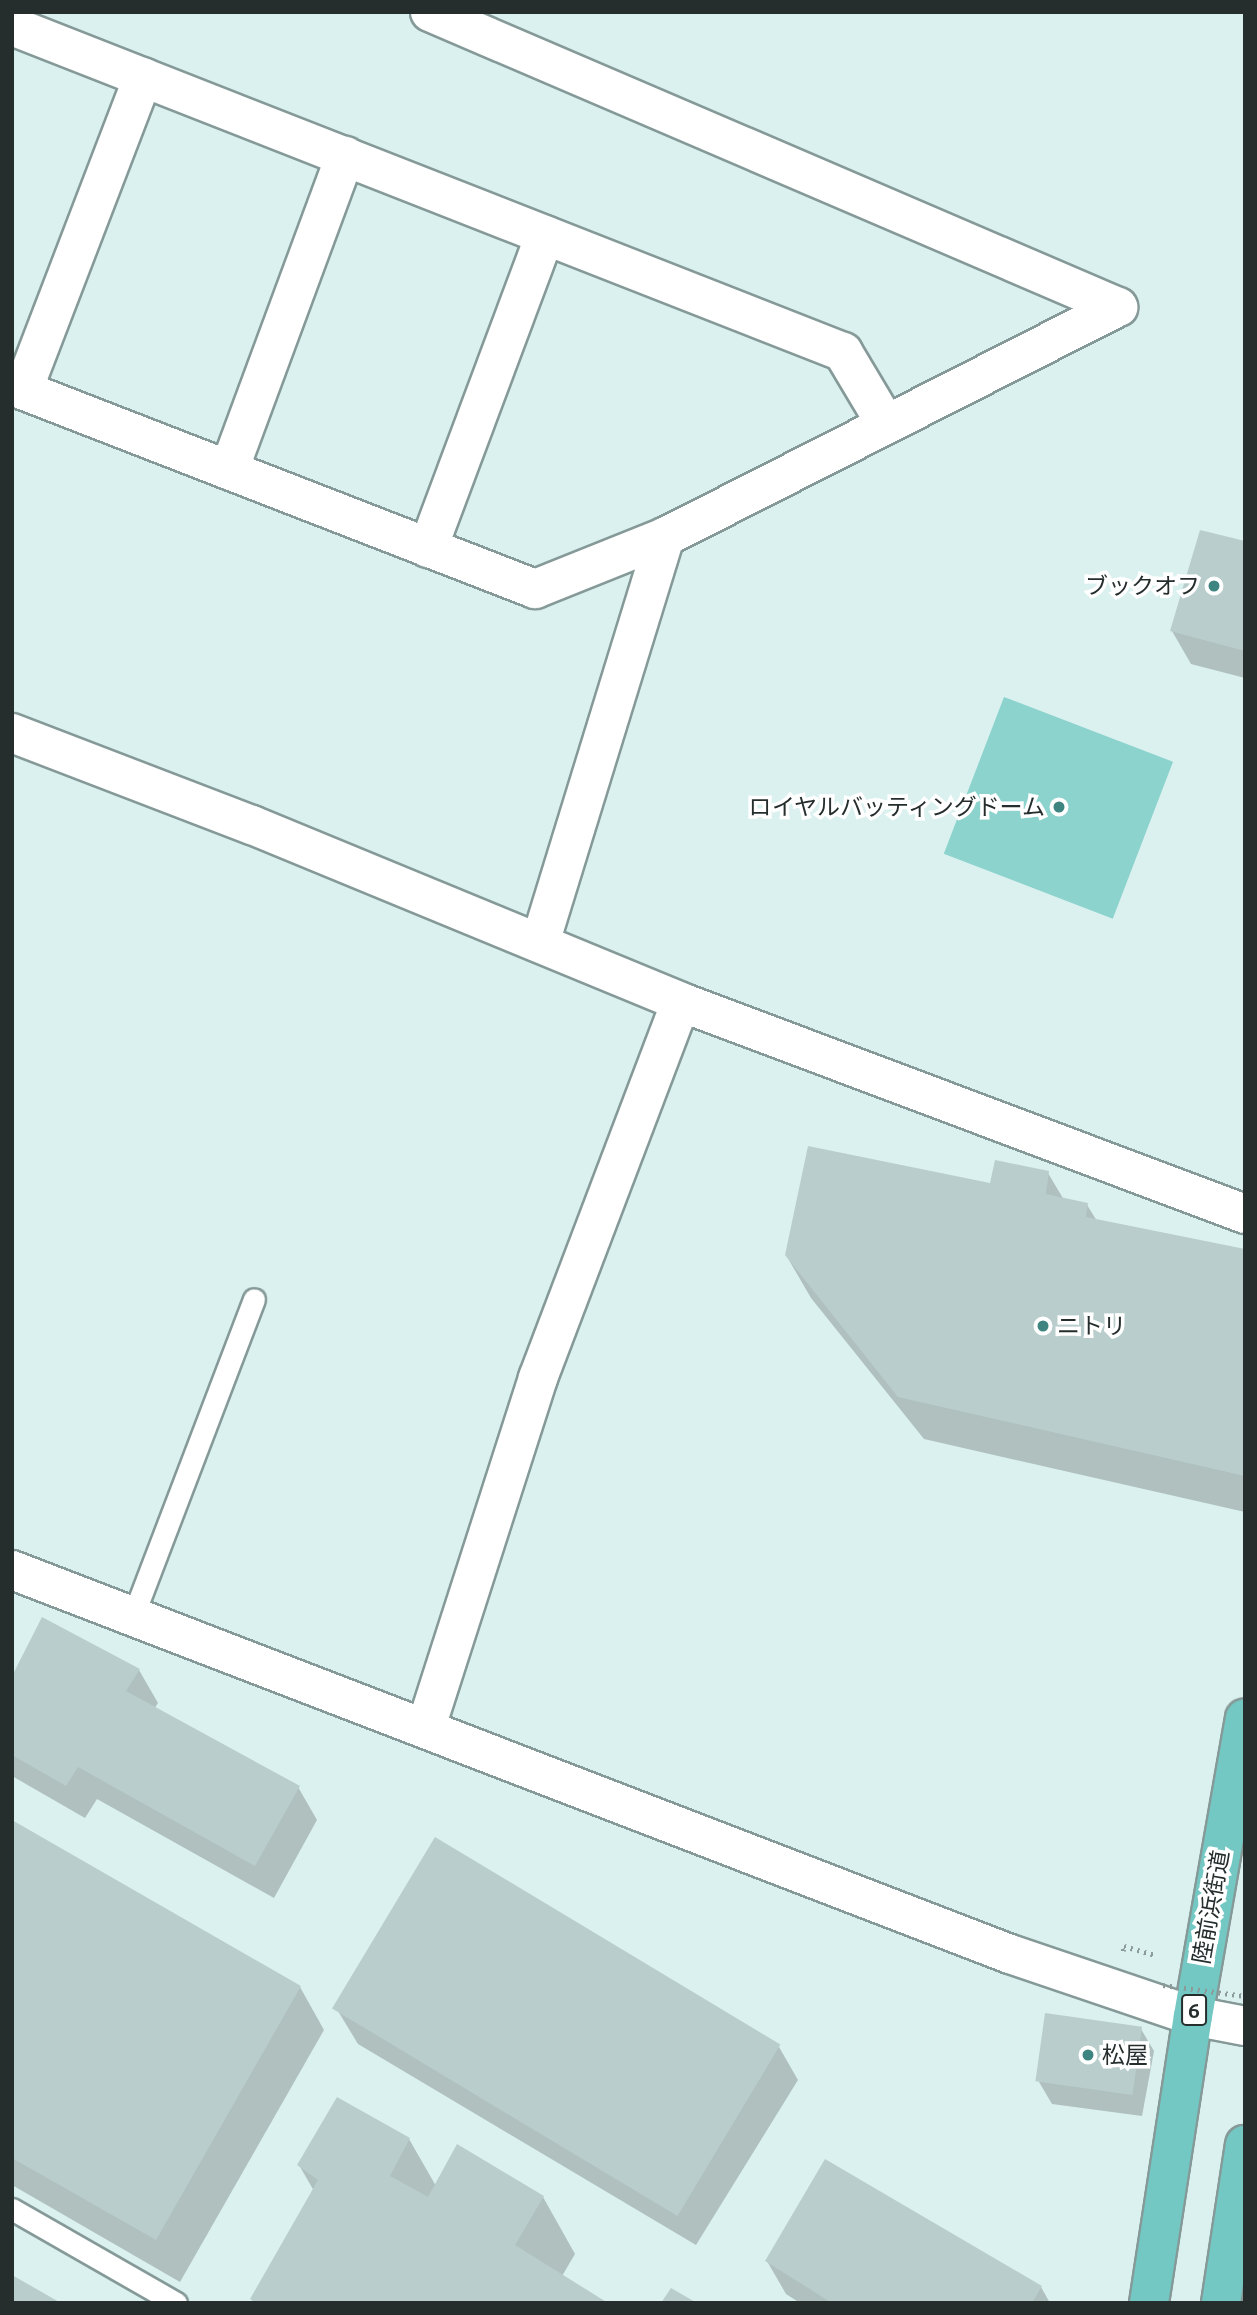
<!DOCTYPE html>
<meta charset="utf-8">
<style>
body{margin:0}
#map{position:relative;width:1257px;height:2315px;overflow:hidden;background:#dbf1ef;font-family:Ubuntu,"Noto Sans JP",sans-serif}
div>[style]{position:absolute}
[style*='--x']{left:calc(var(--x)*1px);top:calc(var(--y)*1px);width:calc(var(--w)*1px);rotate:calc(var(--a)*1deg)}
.green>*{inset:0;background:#8cd3ce;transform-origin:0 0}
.shadow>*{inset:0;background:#0003}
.building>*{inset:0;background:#b9cecc;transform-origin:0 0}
.path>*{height:4.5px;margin-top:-2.25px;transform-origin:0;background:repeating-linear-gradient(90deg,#8b9b9a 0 2px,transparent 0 7px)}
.roads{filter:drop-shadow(2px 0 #859a98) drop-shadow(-2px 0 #859a98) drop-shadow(0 2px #859a98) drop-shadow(0 -2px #859a98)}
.service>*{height:21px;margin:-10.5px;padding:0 10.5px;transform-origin:10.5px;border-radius:10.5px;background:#fff}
.minor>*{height:38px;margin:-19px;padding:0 19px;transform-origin:19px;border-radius:19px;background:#fff}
.trunk>*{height:38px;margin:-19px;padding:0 19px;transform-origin:19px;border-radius:19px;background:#74c8c3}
.path-bridge>*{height:4.5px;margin-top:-2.25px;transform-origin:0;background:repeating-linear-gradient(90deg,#8b9b9a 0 2px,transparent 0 7px)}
.dots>*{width:19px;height:19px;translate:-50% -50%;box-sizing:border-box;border:4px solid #fff;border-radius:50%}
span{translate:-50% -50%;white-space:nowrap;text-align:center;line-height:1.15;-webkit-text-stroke:7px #fff;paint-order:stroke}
.shield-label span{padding:2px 5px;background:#fff;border:2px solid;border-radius:5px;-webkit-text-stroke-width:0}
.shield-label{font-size:21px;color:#262e2d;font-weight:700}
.poi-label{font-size:23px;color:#262e2d}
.right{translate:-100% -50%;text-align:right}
.left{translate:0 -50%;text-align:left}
.street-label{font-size:23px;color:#262e2d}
.frame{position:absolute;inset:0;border:14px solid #262e2d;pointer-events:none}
</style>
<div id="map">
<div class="green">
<div style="left:1004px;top:697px;width:181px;height:168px;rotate:21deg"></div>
</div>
<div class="shadow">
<div style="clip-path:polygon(1245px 543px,1245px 678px,1191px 664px,1172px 631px)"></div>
<div style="clip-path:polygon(1048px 1173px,1064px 1200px,1087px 1205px,1097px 1221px,1245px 1251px,1245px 1512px,924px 1439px,811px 1298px,786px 1255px,991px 1185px)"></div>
<div style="clip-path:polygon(139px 1670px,158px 1703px,154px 1709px,298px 1787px,317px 1820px,274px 1898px,97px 1799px,85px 1818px,12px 1776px,12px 1680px)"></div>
<div style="clip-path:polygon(12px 1822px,300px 1987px,324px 2030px,180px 2282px,12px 2185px)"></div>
<div style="clip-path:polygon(435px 1839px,779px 2047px,798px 2080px,696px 2245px,358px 2044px,338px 2011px)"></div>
<div style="clip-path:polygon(1141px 2029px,1154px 2051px,1142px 2116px,1052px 2104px,1039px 2082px)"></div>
<div style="clip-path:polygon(409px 2139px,436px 2186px,543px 2197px,575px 2254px,562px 2276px,605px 2303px,254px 2303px,252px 2299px,314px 2191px,299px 2165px)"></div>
<div style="clip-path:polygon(767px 2261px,1041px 2287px,1050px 2303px,800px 2303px,786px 2294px)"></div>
</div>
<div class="building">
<div style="clip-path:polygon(1200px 530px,1245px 541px,1245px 651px,1170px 631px)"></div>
<div style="clip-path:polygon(808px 1146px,990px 1183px,995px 1160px,1049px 1171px,1046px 1194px,1088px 1203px,1086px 1217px,1245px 1249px,1245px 1476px,898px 1397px,785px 1255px)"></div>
<div style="clip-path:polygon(42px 1617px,140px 1669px,126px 1691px,300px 1786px,255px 1866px,78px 1767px,66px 1786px,12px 1755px,12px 1676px)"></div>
<div style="clip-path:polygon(12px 1820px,301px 1986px,156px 2240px,12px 2158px)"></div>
<div style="left:435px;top:1837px;width:403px;height:200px;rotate:31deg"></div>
<div style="left:1045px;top:2013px;width:98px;height:69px;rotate:8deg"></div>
<div style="clip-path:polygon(337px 2097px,410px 2138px,390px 2176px,428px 2197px,457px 2144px,544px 2196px,515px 2245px,608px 2303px,256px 2303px,250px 2299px,318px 2180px,297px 2165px)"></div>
<div style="clip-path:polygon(825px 2159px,1042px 2286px,1032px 2303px,832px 2303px,765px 2261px)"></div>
<div style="clip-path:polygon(12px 2275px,61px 2303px,12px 2303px)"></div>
<div style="clip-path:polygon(671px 2288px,697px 2303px,661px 2303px)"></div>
</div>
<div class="path">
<div style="--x:1123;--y:1951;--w:5;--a:-79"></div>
<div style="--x:1124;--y:1946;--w:33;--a:16"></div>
</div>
<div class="roads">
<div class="service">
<div style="--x:133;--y:1616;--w:339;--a:-69.1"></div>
<div style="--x:12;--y:2209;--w:189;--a:29.8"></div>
</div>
<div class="minor">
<div style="--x:430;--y:12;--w:749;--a:23.21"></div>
<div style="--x:12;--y:26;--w:893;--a:21.42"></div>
<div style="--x:843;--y:352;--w:84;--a:59.2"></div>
<div style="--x:12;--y:386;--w:561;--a:21.21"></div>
<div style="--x:535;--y:589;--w:140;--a:-21.8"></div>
<div style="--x:665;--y:537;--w:508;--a:-26.92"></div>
<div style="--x:23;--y:390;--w:335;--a:-69"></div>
<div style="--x:229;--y:470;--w:335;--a:-69.7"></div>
<div style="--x:428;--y:548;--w:334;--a:-69.5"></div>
<div style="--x:12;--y:733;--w:257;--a:21"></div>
<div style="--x:252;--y:825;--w:464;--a:22.4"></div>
<div style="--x:681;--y:1002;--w:603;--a:20.6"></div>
<div style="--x:540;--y:943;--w:425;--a:-72.9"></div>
<div style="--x:12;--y:1570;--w:1069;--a:21.05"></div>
<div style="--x:1010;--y:1954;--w:193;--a:18.7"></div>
<div style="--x:1193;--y:2016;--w:53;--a:10.9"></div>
<div style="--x:426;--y:1727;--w:367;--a:-72.2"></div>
<div style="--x:538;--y:1378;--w:402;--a:-69.2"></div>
</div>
<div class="trunk">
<div style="--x:1149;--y:2303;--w:290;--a:-81.3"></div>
<div style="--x:1193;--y:2016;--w:302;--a:-80.1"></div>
<div style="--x:1221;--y:2303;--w:160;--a:-81.4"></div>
</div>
</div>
<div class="path-bridge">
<div style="--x:1163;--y:1985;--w:83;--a:7.6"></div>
</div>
<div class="dots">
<div style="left:1214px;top:586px;background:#3e8581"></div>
<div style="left:1059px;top:807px;background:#3e8581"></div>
<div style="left:1043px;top:1326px;background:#3e8581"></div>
<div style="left:1088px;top:2055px;background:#3e8581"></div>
</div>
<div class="shield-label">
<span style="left:1194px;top:2010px">6</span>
</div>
<div class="poi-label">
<span class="right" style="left:1200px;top:586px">ブックオフ</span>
<span class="right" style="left:1045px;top:807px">ロイヤルバッティングドーム</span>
<span class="left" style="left:1057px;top:1326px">ニトリ</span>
<span class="left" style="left:1102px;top:2055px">松屋</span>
</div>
<div class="street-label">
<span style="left:1211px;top:1907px;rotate:-80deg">陸前浜街道</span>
</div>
<div class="frame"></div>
</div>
